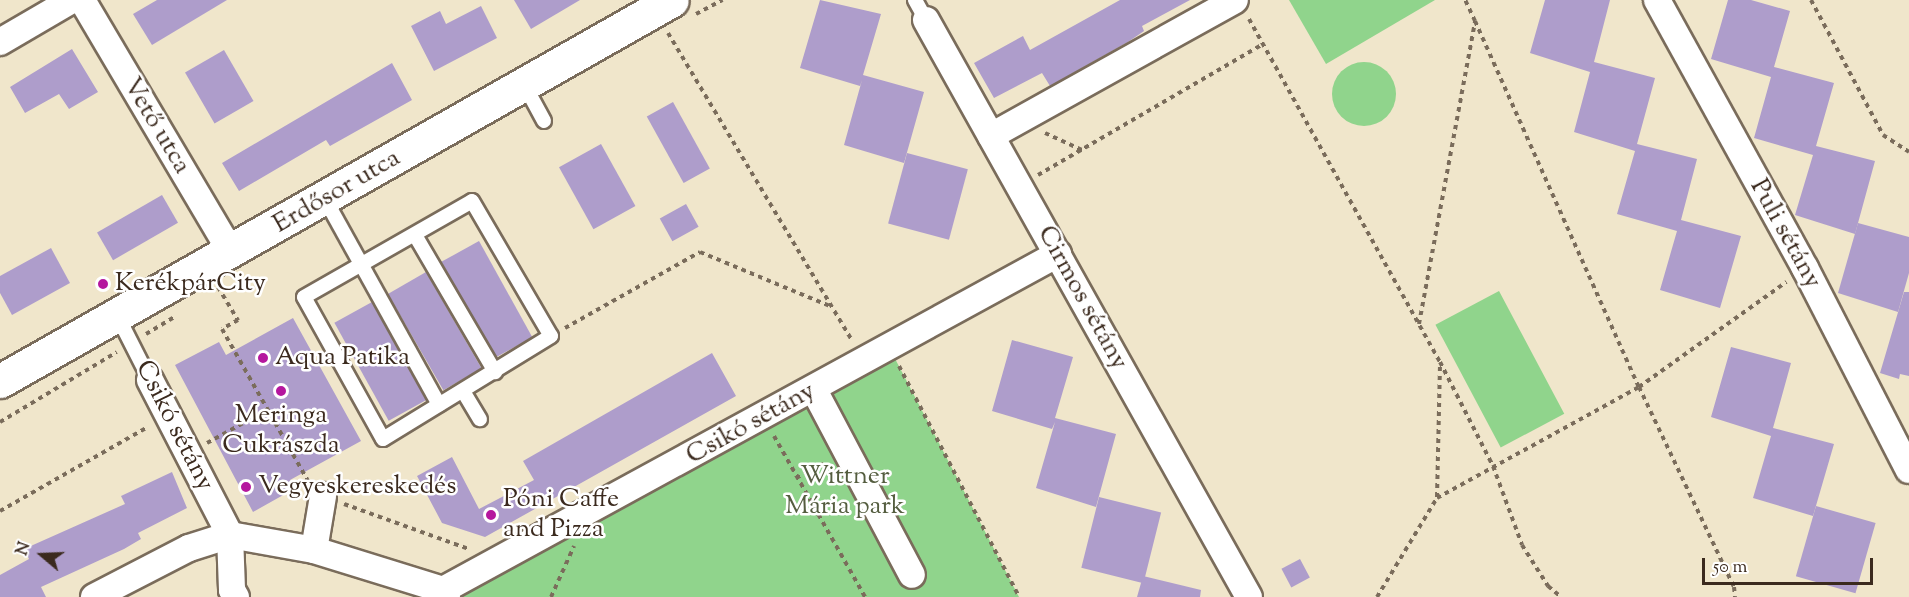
<!DOCTYPE html>
<meta charset="utf-8">
<style>
body{margin:0}
#map{position:relative;width:1909px;height:597px;overflow:hidden;background:#f0e6cb;font-family:"Sorts Mill Goudy",serif}
div>[style]{position:absolute}
[style*='--x']{left:calc(var(--x)*1px);top:calc(var(--y)*1px);width:calc(var(--w)*1px);rotate:calc(var(--a)*1deg)}
.green>*{inset:0;background:#90d48c;transform-origin:0 0}
.round{border-radius:50%}
.building>*{inset:0;background:#ae9dcb;transform-origin:0 0}
.path>*{height:4px;margin-top:-2px;transform-origin:0;background:repeating-linear-gradient(90deg,#7a6c5b 0 4.5px,transparent 0 9px)}
.roads{filter:drop-shadow(2px 0 #7a6c5b) drop-shadow(-2px 0 #7a6c5b) drop-shadow(0 2px #7a6c5b) drop-shadow(0 -2px #7a6c5b)}
.lane>*{height:14px;margin:-7px;padding:0 7px;transform-origin:7px;border-radius:7px;background:#fff}
.street>*{height:26px;margin:-13px;padding:0 13px;transform-origin:13px;border-radius:13px;background:#fff}
.secondary>*{height:33px;margin:-16.5px;padding:0 16.5px;transform-origin:16.5px;border-radius:16.5px;background:#fff}
.dots>*{width:16px;height:16px;translate:-50% -50%;box-sizing:border-box;border:3px solid #fff;border-radius:50%}
span{translate:-50% -50%;white-space:nowrap;text-align:center;line-height:1.15;-webkit-text-stroke:5px #fff;paint-order:stroke}
.street-label{font-size:26px;color:#3b2a1e}
.poi-label{font-size:26px;color:#3b2a1e}
.left{translate:0 -50%;text-align:left}
.park-label{font-size:26px;color:#545d3f}
.north{position:absolute;left:12px;top:525px;width:60px;height:60px;-webkit-text-stroke:4px #fff;paint-order:stroke;rotate:289deg;font-size:16px;font-weight:700;line-height:24px;text-align:center;color:#3b2a1e}
.north::after{content:'';display:block;margin:auto;width:21px;height:27px;background:#3b2a1e;clip-path:polygon(50% 0,100% 100%,50% 72%,0 100%)}
.scale{position:absolute;left:1702px;top:558px;width:171px;height:27px;box-sizing:border-box;border:3px solid #3b2a1e;border-top:0;padding-left:8px;font-size:18px;line-height:21px;white-space:nowrap;color:#3b2a1e;-webkit-text-stroke:4px #fff;paint-order:stroke}
</style>
<div id="map">
<div class="green">
<div style="clip-path:polygon(1289px 0,1435px 0,1326px 64px)"></div>
<div class="round" style="left:1332px;top:62px;width:64px;height:64px"></div>
<div style="left:1499px;top:291px;width:139px;height:72px;rotate:62deg"></div>
<div style="clip-path:polygon(890px 349px,1019px 597px,447px 597px)"></div>
</div>
<div class="building">
<div style="clip-path:polygon(157px 0,227px 0,152px 45px,133px 14px)"></div>
<div style="clip-path:polygon(514px 0,580px 0,531px 29px)"></div>
<div style="clip-path:polygon(820px 0,881px 14px,863px 75px,924px 92px,904px 163px,844px 145px,862px 80px,860px 86px,800px 68px)"></div>
<div style="clip-path:polygon(1120px 0,1190px 0,1142px 26px,1144px 31px,1128px 42px,1050px 86px,1042px 73px,994px 98px,974px 63px,1023px 36px,1030px 50px)"></div>
<div style="clip-path:polygon(1545px 0,1610px 0,1594px 62px,1655px 78px,1637px 144px,1697px 159px,1681px 220px,1741px 236px,1720px 308px,1660px 290px,1677px 231px,1617px 214px,1635px 151px,1574px 132px,1590px 72px,1530px 53px)"></div>
<div style="clip-path:polygon(1728px 0,1751px 0,1790px 11px,1774px 67px,1834px 83px,1816px 146px,1875px 161px,1855px 234px,1795px 215px,1813px 155px,1754px 138px,1771px 77px,1711px 59px)"></div>
<div style="clip-path:polygon(481px 6px,497px 38px,434px 71px,411px 26px,440px 11px,446px 24px)"></div>
<div style="clip-path:polygon(72px 49px,98px 92px,69px 109px,59px 94px,25px 113px,10px 87px)"></div>
<div style="left:224px;top:50px;width:59px;height:45px;rotate:60deg"></div>
<div style="clip-path:polygon(392px 63px,412px 100px,330px 146px,326px 140px,239px 191px,222px 163px)"></div>
<div style="left:673px;top:102px;width:76px;height:30px;rotate:61deg"></div>
<div style="left:601px;top:144px;width:71px;height:48px;rotate:61deg"></div>
<div style="left:907px;top:153px;width:63px;height:73px;rotate:15deg"></div>
<div style="left:162px;top:195px;width:32px;height:75px;rotate:60deg"></div>
<div style="left:686px;top:204px;width:26px;height:30px;rotate:61deg"></div>
<div style="clip-path:polygon(1858px 223px,1909px 237px,1909px 273px,1898px 312px,1838px 293px)"></div>
<div style="left:479px;top:241px;width:110px;height:43px;rotate:61deg"></div>
<div style="clip-path:polygon(51px 248px,70px 283px,12px 315px,0 293px,0 276px)"></div>
<div style="left:426px;top:272px;width:111px;height:44px;rotate:60deg"></div>
<div style="clip-path:polygon(1904px 292px,1909px 292px,1909px 376px,1900px 374px,1899px 379px,1880px 373px)"></div>
<div style="left:372px;top:302px;width:112px;height:43px;rotate:61deg"></div>
<div style="clip-path:polygon(293px 318px,361px 441px,290px 480px,294px 489px,253px 512px,175px 365px,219px 342px,226px 355px)"></div>
<div style="clip-path:polygon(1012px 340px,1073px 357px,1055px 418px,1116px 434px,1096px 507px,1036px 488px,1055px 422px,1052px 429px,992px 411px)"></div>
<div style="clip-path:polygon(1731px 347px,1791px 363px,1773px 428px,1834px 444px,1813px 516px,1753px 498px,1771px 436px,1711px 417px)"></div>
<div style="clip-path:polygon(712px 353px,736px 396px,485px 537px,442px 523px,417px 476px,452px 457px,479px 509px,534px 480px,523px 461px)"></div>
<div style="clip-path:polygon(172px 472px,187px 508px,138px 533px,141px 539px,124px 549px,41px 587px,46px 597px,0 597px,0 575px,29px 559px,24px 549px,125px 504px,121px 496px)"></div>
<div style="left:1099px;top:497px;width:64px;height:73px;rotate:14deg"></div>
<div style="left:1816px;top:506px;width:62px;height:73px;rotate:16deg"></div>
<div style="left:1300px;top:559px;width:21px;height:21px;rotate:62deg"></div>
<div style="clip-path:polygon(1143px 576px,1201px 590px,1200px 597px,1137px 597px)"></div>
</div>
<div class="path">
<div style="--x:1811;--y:0;--w:153;--a:61.9"></div>
<div style="--x:1883;--y:135;--w:31;--a:33"></div>
<div style="--x:696;--y:14;--w:30;--a:-28"></div>
<div style="--x:1249;--y:19;--w:393;--a:60.9"></div>
<div style="--x:1440;--y:362;--w:117;--a:63"></div>
<div style="--x:1493;--y:466;--w:84;--a:69.8"></div>
<div style="--x:1522;--y:545;--w:49;--a:57.6"></div>
<div style="--x:1548;--y:586;--w:17;--a:40"></div>
<div style="--x:1475;--y:21;--w:401;--a:65.9"></div>
<div style="--x:1639;--y:387;--w:221;--a:64.6"></div>
<div style="--x:1734;--y:587;--w:10;--a:84"></div>
<div style="--x:668;--y:33;--w:359;--a:59.1"></div>
<div style="--x:1045;--y:133;--w:41;--a:24.7"></div>
<div style="--x:1038;--y:175;--w:260;--a:-30.2"></div>
<div style="--x:218;--y:287;--w:39;--a:59"></div>
<div style="--x:238;--y:320;--w:18;--a:151"></div>
<div style="--x:222;--y:329;--w:175;--a:60.5"></div>
<div style="--x:1419;--y:324;--w:308;--a:-79.5"></div>
<div style="--x:1475;--y:21;--w:23;--a:-115"></div>
<div style="--x:565;--y:328;--w:155;--a:-29.4"></div>
<div style="--x:700;--y:252;--w:143;--a:22.6"></div>
<div style="--x:146;--y:334;--w:35;--a:-31"></div>
<div style="--x:899;--y:366;--w:260;--a:62.5"></div>
<div style="--x:0;--y:422;--w:136;--a:-30.9"></div>
<div style="--x:774;--y:436;--w:185;--a:60.5"></div>
<div style="--x:207;--y:443;--w:68;--a:-28.8"></div>
<div style="--x:796;--y:478;--w:34;--a:-27"></div>
<div style="--x:1437;--y:497;--w:134;--a:-88.7"></div>
<div style="--x:344;--y:504;--w:133;--a:19.8"></div>
<div style="--x:0;--y:511;--w:170;--a:-29.6"></div>
<div style="--x:551;--y:597;--w:56;--a:-65.7"></div>
<div style="--x:1377;--y:597;--w:116;--a:-58.8"></div>
<div style="--x:1437;--y:498;--w:230;--a:-28.8"></div>
<div style="--x:1639;--y:387;--w:181;--a:-35.5"></div>
</div>
<div class="roads">
<div class="lane">
<div style="--x:915;--y:0;--w:23;--a:61"></div>
<div style="--x:524;--y:84;--w:42;--a:61.6"></div>
<div style="--x:325;--y:199;--w:235;--a:61"></div>
<div style="--x:472;--y:201;--w:156;--a:59.7"></div>
<div style="--x:551;--y:336;--w:197;--a:148.5"></div>
<div style="--x:383;--y:439;--w:162;--a:-119.1"></div>
<div style="--x:304;--y:297;--w:193;--a:-29.7"></div>
<div style="--x:415;--y:235;--w:159;--a:59.7"></div>
<div style="--x:118;--y:317;--w:71;--a:63.1"></div>
<div style="--x:463;--y:391;--w:33;--a:59"></div>
</div>
<div class="street">
<div style="--x:82;--y:0;--w:293;--a:59.4"></div>
<div style="--x:1657;--y:0;--w:306;--a:61.1"></div>
<div style="--x:1805;--y:268;--w:227;--a:62.8"></div>
<div style="--x:926;--y:20;--w:661;--a:60.76"></div>
<div style="--x:0;--y:42;--w:83;--a:-30.3"></div>
<div style="--x:991;--y:136;--w:279;--a:-29.1"></div>
<div style="--x:150;--y:380;--w:174;--a:62.7"></div>
<div style="--x:230;--y:535;--w:55;--a:87.9"></div>
<div style="--x:232;--y:590;--w:8;--a:60"></div>
<div style="--x:814;--y:390;--w:209;--a:62.1"></div>
<div style="--x:314;--y:550;--w:55;--a:-80.5"></div>
<div style="--x:443;--y:590;--w:701;--a:-28.65"></div>
<div style="--x:94;--y:597;--w:107;--a:-27.3"></div>
<div style="--x:189;--y:548;--w:43;--a:-17.6"></div>
<div style="--x:230;--y:535;--w:85;--a:10.1"></div>
<div style="--x:314;--y:550;--w:135;--a:17.2"></div>
<div style="--x:443;--y:590;--w:8;--a:60"></div>
</div>
<div class="secondary">
<div style="--x:0;--y:381;--w:772;--a:-29.55"></div>
</div>
</div>
<div class="dots">
<div style="left:103px;top:284px;background:#b5179e"></div>
<div style="left:263px;top:358px;background:#b5179e"></div>
<div style="left:281px;top:391px;background:#b5179e"></div>
<div style="left:246px;top:487px;background:#b5179e"></div>
<div style="left:491px;top:515px;background:#b5179e"></div>
</div>
<div class="street-label">
<span style="left:156px;top:126px;rotate:59deg">Vető utca</span>
<span style="left:337px;top:192px;rotate:-30deg">Erdősor utca</span>
<span style="left:1785px;top:234px;rotate:61deg">Puli sétány</span>
<span style="left:1082px;top:298px;rotate:61deg">Cirmos sétány</span>
<span style="left:751px;top:424px;rotate:-29deg">Csikó sétány</span>
<span style="left:174px;top:426px;rotate:63deg">Csikó sétány</span>
</div>
<div class="poi-label">
<span class="left" style="left:115px;top:284px">KerékpárCity</span>
<span class="left" style="left:275px;top:358px">Aqua Patika</span>
<span style="left:281px;top:431px">Meringa<br>Cukrászda</span>
<span class="left" style="left:258px;top:487px">Vegyeskereskedés</span>
<span class="left" style="left:503px;top:515px">Póni Caffe<br>and Pizza</span>
</div>
<div class="park-label">
<span style="left:845px;top:492px">Wittner<br>Mária park</span>
</div>
<div class="north">N</div>
<div class="scale">50 m</div>
</div>
